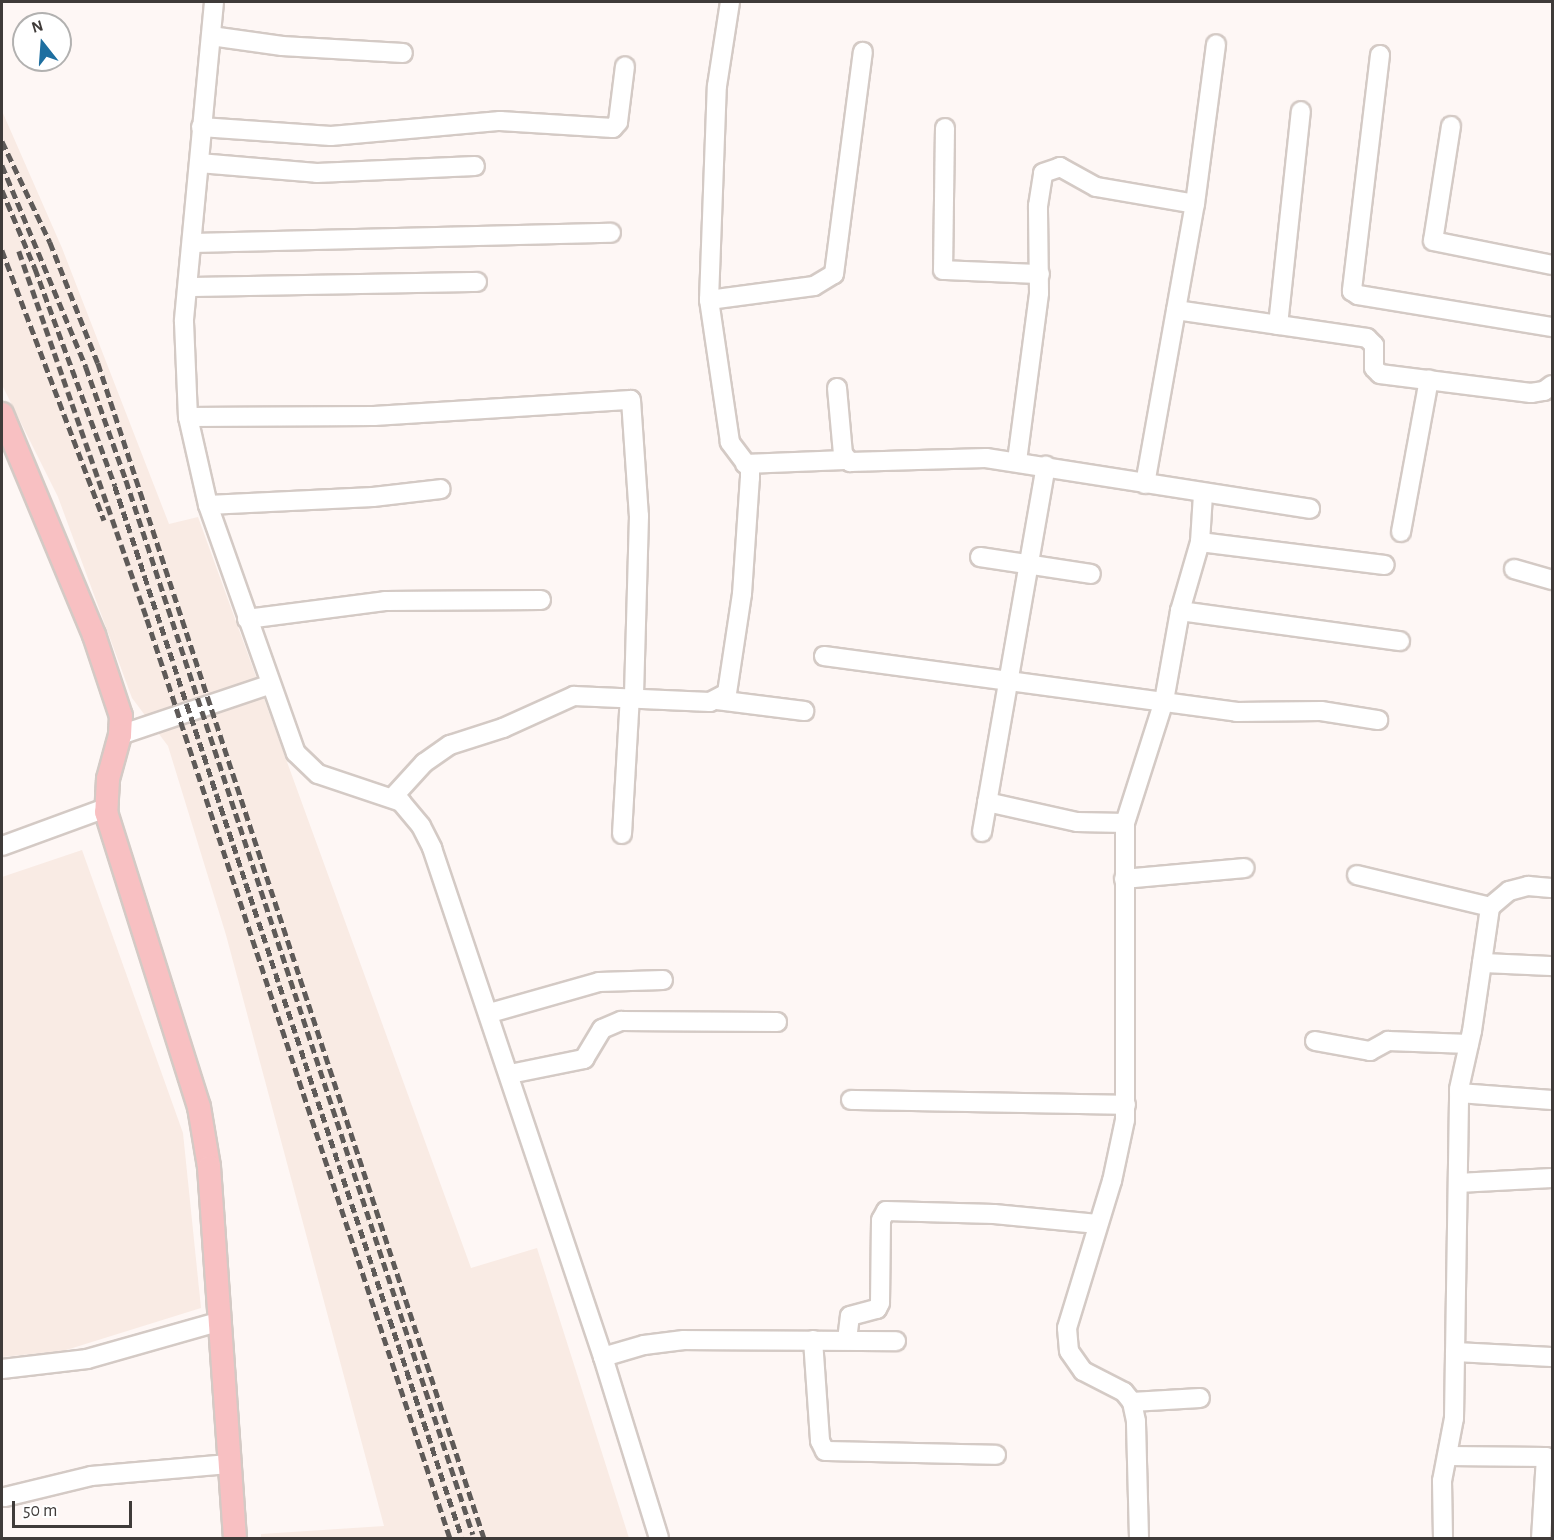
<!DOCTYPE html>
<style>
body{margin:0}
#map{position:relative;width:1554px;height:1540px;overflow:hidden;background:#fef7f5;font-family:"Alegreya Sans",sans-serif}
div>[style]{position:absolute}
[style*='--x']{left:calc(var(--x)*1px);top:calc(var(--y)*1px);width:calc(var(--w)*1px);rotate:calc(var(--a)*1deg)}
.built>*{inset:0;background:#f9ebe4}
.roads{filter:drop-shadow(2px 0 #d4cac5) drop-shadow(-2px 0 #d4cac5) drop-shadow(0 2px #d4cac5) drop-shadow(0 -2px #d4cac5)}
.minor>*{height:18px;margin:-9px;padding:0 9px;transform-origin:9px;border-radius:9px;background:#fff}
.major>*{height:22px;margin:-11px;padding:0 11px;transform-origin:11px;border-radius:11px;background:#f8c0c2}
.rail>*{height:4.5px;margin-top:-2.25px;transform-origin:0;background:repeating-linear-gradient(90deg,#5e5a58 0 9px,transparent 0 13.5px)}
span{translate:-50% -50%;white-space:nowrap;text-align:center;line-height:1.15;-webkit-text-stroke:5px #fff;paint-order:stroke}
.frame{position:absolute;inset:0;border:3px solid #3f3b39;pointer-events:none}
.north{position:absolute;left:12px;top:12px;width:60px;height:60px;box-sizing:border-box;background:#fff;border:2px solid #b2b1b0;border-radius:50%;rotate:343deg;font-size:16px;font-weight:700;line-height:24px;text-align:center;color:#3f3b39}
.north::after{content:'';display:block;margin:auto;width:21px;height:27px;background:#1e6fa0;clip-path:polygon(50% 0,100% 100%,50% 72%,0 100%)}
.scale{position:absolute;left:12px;top:1501px;width:120px;height:27px;box-sizing:border-box;border:3px solid #3f3b39;border-top:0;padding-left:8px;font-size:18px;line-height:21px;white-space:nowrap;color:#3f3b39;-webkit-text-stroke:4px #fff;paint-order:stroke}
</style>
<div id="map">
<div class="built">
<div style="clip-path:polygon(2px 111px,62px 248px,169px 524px,198px 517px,471px 1268px,537px 1248px,629px 1538px,261px 1538px,261px 1534px,384px 1526px,226px 935px,168px 746px,132px 698px,58px 497px,2px 385px)"></div>
<div style="clip-path:polygon(82px 850px,183px 1133px,201px 1308px,63px 1351px,2px 1357px,2px 877px)"></div>
</div>
<div class="roads">
<div class="minor">
<div style="--x:214;--y:2;--w:321;--a:95.4"></div>
<div style="--x:184;--y:322;--w:95;--a:87.6"></div>
<div style="--x:188;--y:417;--w:90;--a:77.2"></div>
<div style="--x:208;--y:505;--w:263;--a:70.5"></div>
<div style="--x:296;--y:753;--w:30;--a:44"></div>
<div style="--x:318;--y:774;--w:88;--a:18.6"></div>
<div style="--x:401;--y:802;--w:31;--a:50"></div>
<div style="--x:421;--y:826;--w:25;--a:63"></div>
<div style="--x:432;--y:848;--w:537;--a:71.43"></div>
<div style="--x:603;--y:1357;--w:189;--a:72.8"></div>
<div style="--x:211;--y:36;--w:72;--a:8"></div>
<div style="--x:282;--y:46;--w:121;--a:3.3"></div>
<div style="--x:1380;--y:55;--w:238;--a:96.8"></div>
<div style="--x:1352;--y:291;--w:7;--a:34"></div>
<div style="--x:1358;--y:295;--w:197;--a:9.4"></div>
<div style="--x:1451;--y:126;--w:116;--a:98.9"></div>
<div style="--x:1433;--y:241;--w:121;--a:11.4"></div>
<div style="--x:201;--y:127;--w:130;--a:4"></div>
<div style="--x:331;--y:136;--w:170;--a:-5.1"></div>
<div style="--x:500;--y:121;--w:113;--a:3.5"></div>
<div style="--x:613;--y:128;--w:8;--a:-50"></div>
<div style="--x:618;--y:122;--w:56;--a:-82.9"></div>
<div style="--x:945;--y:128;--w:142;--a:90.8"></div>
<div style="--x:943;--y:270;--w:97;--a:2.4"></div>
<div style="--x:199;--y:163;--w:118;--a:4.8"></div>
<div style="--x:317;--y:173;--w:158;--a:-2.5"></div>
<div style="--x:192;--y:243;--w:419;--a:-1.4"></div>
<div style="--x:188;--y:287;--w:289;--a:-1"></div>
<div style="--x:709;--y:300;--w:106;--a:-7.6"></div>
<div style="--x:814;--y:286;--w:23;--a:-31"></div>
<div style="--x:834;--y:274;--w:224;--a:-82.6"></div>
<div style="--x:1176;--y:310;--w:193;--a:8.3"></div>
<div style="--x:1367;--y:338;--w:10;--a:45"></div>
<div style="--x:1374;--y:345;--w:23;--a:90"></div>
<div style="--x:1374;--y:368;--w:8;--a:45"></div>
<div style="--x:1380;--y:374;--w:152;--a:7.2"></div>
<div style="--x:1531;--y:393;--w:13;--a:-9"></div>
<div style="--x:1544;--y:391;--w:10;--a:-37"></div>
<div style="--x:1278;--y:325;--w:215;--a:-83.9"></div>
<div style="--x:837;--y:388;--w:66;--a:84.8"></div>
<div style="--x:843;--y:454;--w:11;--a:49"></div>
<div style="--x:850;--y:462;--w:136;--a:-1.7"></div>
<div style="--x:986;--y:458;--w:328;--a:8.9"></div>
<div style="--x:188;--y:417;--w:186;--a:-0.3"></div>
<div style="--x:374;--y:416;--w:257;--a:-3.6"></div>
<div style="--x:631;--y:400;--w:116;--a:86.1"></div>
<div style="--x:639;--y:516;--w:181;--a:91.6"></div>
<div style="--x:1017;--y:461;--w:169;--a:-82.5"></div>
<div style="--x:1039;--y:293;--w:87;--a:-90.7"></div>
<div style="--x:1038;--y:206;--w:33;--a:-81"></div>
<div style="--x:1043;--y:173;--w:18;--a:-19"></div>
<div style="--x:1060;--y:167;--w:41;--a:29.1"></div>
<div style="--x:1096;--y:187;--w:100;--a:9.7"></div>
<div style="--x:745;--y:464;--w:100;--a:-2.3"></div>
<div style="--x:1145;--y:484;--w:284;--a:-79.9"></div>
<div style="--x:1195;--y:204;--w:161;--a:-82.5"></div>
<div style="--x:208;--y:505;--w:165;--a:-2.8"></div>
<div style="--x:373;--y:497;--w:68;--a:-6.7"></div>
<div style="--x:1401;--y:532;--w:155;--a:-79.6"></div>
<div style="--x:1200;--y:542;--w:186;--a:7.1"></div>
<div style="--x:980;--y:557;--w:112;--a:8.7"></div>
<div style="--x:1514;--y:569;--w:40;--a:16"></div>
<div style="--x:1180;--y:611;--w:222;--a:7.8"></div>
<div style="--x:247;--y:619;--w:139;--a:-7.4"></div>
<div style="--x:385;--y:601;--w:156;--a:-0.4"></div>
<div style="--x:824;--y:656;--w:417;--a:7.7"></div>
<div style="--x:1237;--y:712;--w:84;--a:-0.7"></div>
<div style="--x:1321;--y:711;--w:58;--a:9"></div>
<div style="--x:717;--y:700;--w:88;--a:7.2"></div>
<div style="--x:120;--y:735;--w:157;--a:-18.6"></div>
<div style="--x:393;--y:797;--w:46;--a:-47.6"></div>
<div style="--x:424;--y:763;--w:32;--a:-35"></div>
<div style="--x:450;--y:745;--w:56;--a:-17.8"></div>
<div style="--x:503;--y:728;--w:78;--a:-24.3"></div>
<div style="--x:574;--y:696;--w:136;--a:2.5"></div>
<div style="--x:710;--y:702;--w:19;--a:-28"></div>
<div style="--x:727;--y:693;--w:100;--a:-81.4"></div>
<div style="--x:742;--y:594;--w:116;--a:-86.1"></div>
<div style="--x:750;--y:478;--w:9;--a:-90"></div>
<div style="--x:750;--y:469;--w:34;--a:-127"></div>
<div style="--x:730;--y:442;--w:144;--a:-98.4"></div>
<div style="--x:709;--y:300;--w:214;--a:-87.9"></div>
<div style="--x:717;--y:86;--w:85;--a:-81.2"></div>
<div style="--x:987;--y:802;--w:92;--a:12.5"></div>
<div style="--x:1077;--y:822;--w:48;--a:1.2"></div>
<div style="--x:982;--y:832;--w:372;--a:-80.1"></div>
<div style="--x:622;--y:834;--w:137;--a:-86.7"></div>
<div style="--x:2;--y:846;--w:111;--a:-20.1"></div>
<div style="--x:1357;--y:875;--w:137;--a:13.5"></div>
<div style="--x:1124;--y:879;--w:121;--a:-5.2"></div>
<div style="--x:1482;--y:963;--w:70;--a:2.5"></div>
<div style="--x:490;--y:1013;--w:113;--a:-15.9"></div>
<div style="--x:599;--y:982;--w:64;--a:-1.8"></div>
<div style="--x:1315;--y:1041;--w:56;--a:10.3"></div>
<div style="--x:1370;--y:1051;--w:21;--a:-29"></div>
<div style="--x:1388;--y:1041;--w:81;--a:2.1"></div>
<div style="--x:510;--y:1074;--w:76;--a:-11.5"></div>
<div style="--x:584;--y:1059;--w:35;--a:-59"></div>
<div style="--x:602;--y:1029;--w:21;--a:-23"></div>
<div style="--x:621;--y:1021;--w:156;--a:0.4"></div>
<div style="--x:1459;--y:1093;--w:93;--a:4.3"></div>
<div style="--x:851;--y:1100;--w:275;--a:1"></div>
<div style="--x:1458;--y:1183;--w:94;--a:-3"></div>
<div style="--x:813;--y:1340;--w:101;--a:86"></div>
<div style="--x:820;--y:1441;--w:11;--a:63"></div>
<div style="--x:825;--y:1451;--w:171;--a:1.3"></div>
<div style="--x:847;--y:1340;--w:24;--a:-83"></div>
<div style="--x:850;--y:1316;--w:28;--a:-15"></div>
<div style="--x:877;--y:1309;--w:7;--a:-63"></div>
<div style="--x:880;--y:1303;--w:83;--a:-89.3"></div>
<div style="--x:881;--y:1220;--w:10;--a:-61"></div>
<div style="--x:886;--y:1211;--w:108;--a:1.6"></div>
<div style="--x:994;--y:1214;--w:104;--a:5.5"></div>
<div style="--x:1455;--y:1352;--w:97;--a:3"></div>
<div style="--x:603;--y:1357;--w:43;--a:-16.3"></div>
<div style="--x:644;--y:1345;--w:40;--a:-7.1"></div>
<div style="--x:684;--y:1340;--w:212;--a:0.3"></div>
<div style="--x:2;--y:1369;--w:86;--a:-6.7"></div>
<div style="--x:87;--y:1359;--w:139;--a:-15.8"></div>
<div style="--x:1132;--y:1402;--w:68;--a:-3.4"></div>
<div style="--x:1449;--y:1456;--w:97;--a:0.6"></div>
<div style="--x:1546;--y:1457;--w:81;--a:93.5"></div>
<div style="--x:5;--y:1497;--w:89;--a:-13.7"></div>
<div style="--x:91;--y:1476;--w:138;--a:-5"></div>
<div style="--x:1139;--y:1538;--w:117;--a:-91.5"></div>
<div style="--x:1136;--y:1421;--w:19;--a:-102"></div>
<div style="--x:1132;--y:1402;--w:13;--a:-129"></div>
<div style="--x:1124;--y:1392;--w:46;--a:-152.9"></div>
<div style="--x:1083;--y:1371;--w:24;--a:-125"></div>
<div style="--x:1069;--y:1351;--w:23;--a:-95"></div>
<div style="--x:1067;--y:1328;--w:154;--a:-73"></div>
<div style="--x:1112;--y:1181;--w:62;--a:-78"></div>
<div style="--x:1125;--y:1120;--w:297;--a:-90"></div>
<div style="--x:1125;--y:823;--w:128;--a:-72.3"></div>
<div style="--x:1164;--y:701;--w:91;--a:-79.9"></div>
<div style="--x:1180;--y:611;--w:72;--a:-73.8"></div>
<div style="--x:1200;--y:542;--w:48;--a:-86.4"></div>
<div style="--x:1443;--y:1538;--w:57;--a:-91"></div>
<div style="--x:1442;--y:1481;--w:64;--a:-79.2"></div>
<div style="--x:1454;--y:1418;--w:329;--a:-89.1"></div>
<div style="--x:1459;--y:1089;--w:59;--a:-77.4"></div>
<div style="--x:1472;--y:1031;--w:125;--a:-81.7"></div>
<div style="--x:1490;--y:907;--w:25;--a:-40"></div>
<div style="--x:1509;--y:891;--w:20;--a:-15"></div>
<div style="--x:1528;--y:886;--w:23;--a:5"></div>
</div>
<div class="major">
<div style="--x:2;--y:414;--w:239;--a:67.4"></div>
<div style="--x:94;--y:635;--w:85;--a:71.6"></div>
<div style="--x:121;--y:716;--w:19;--a:93"></div>
<div style="--x:120;--y:735;--w:46;--a:105.3"></div>
<div style="--x:108;--y:779;--w:33;--a:93"></div>
<div style="--x:106;--y:812;--w:309;--a:72.5"></div>
<div style="--x:199;--y:1107;--w:61;--a:80.5"></div>
<div style="--x:209;--y:1167;--w:372;--a:86"></div>
</div>
</div>
<div class="rail">
<div style="--x:2;--y:141;--w:112;--a:64.6"></div>
<div style="--x:50;--y:242;--w:130;--a:68.4"></div>
<div style="--x:98;--y:363;--w:1237;--a:71.81"></div>
<div style="--x:2;--y:165;--w:219;--a:67.4"></div>
<div style="--x:86;--y:367;--w:120;--a:70.5"></div>
<div style="--x:126;--y:480;--w:1110;--a:71.78"></div>
<div style="--x:2;--y:190;--w:85;--a:67.1"></div>
<div style="--x:35;--y:268;--w:232;--a:69.8"></div>
<div style="--x:115;--y:486;--w:1108;--a:71.74"></div>
<div style="--x:2;--y:250;--w:289;--a:69.3"></div>
<div style="--x:19;--y:251;--w:390;--a:70.8"></div>
<div style="--x:147;--y:619;--w:968;--a:71.75"></div>
</div>
<div class="frame"></div>
<div class="north">N</div>
<div class="scale">50 m</div>
</div>
